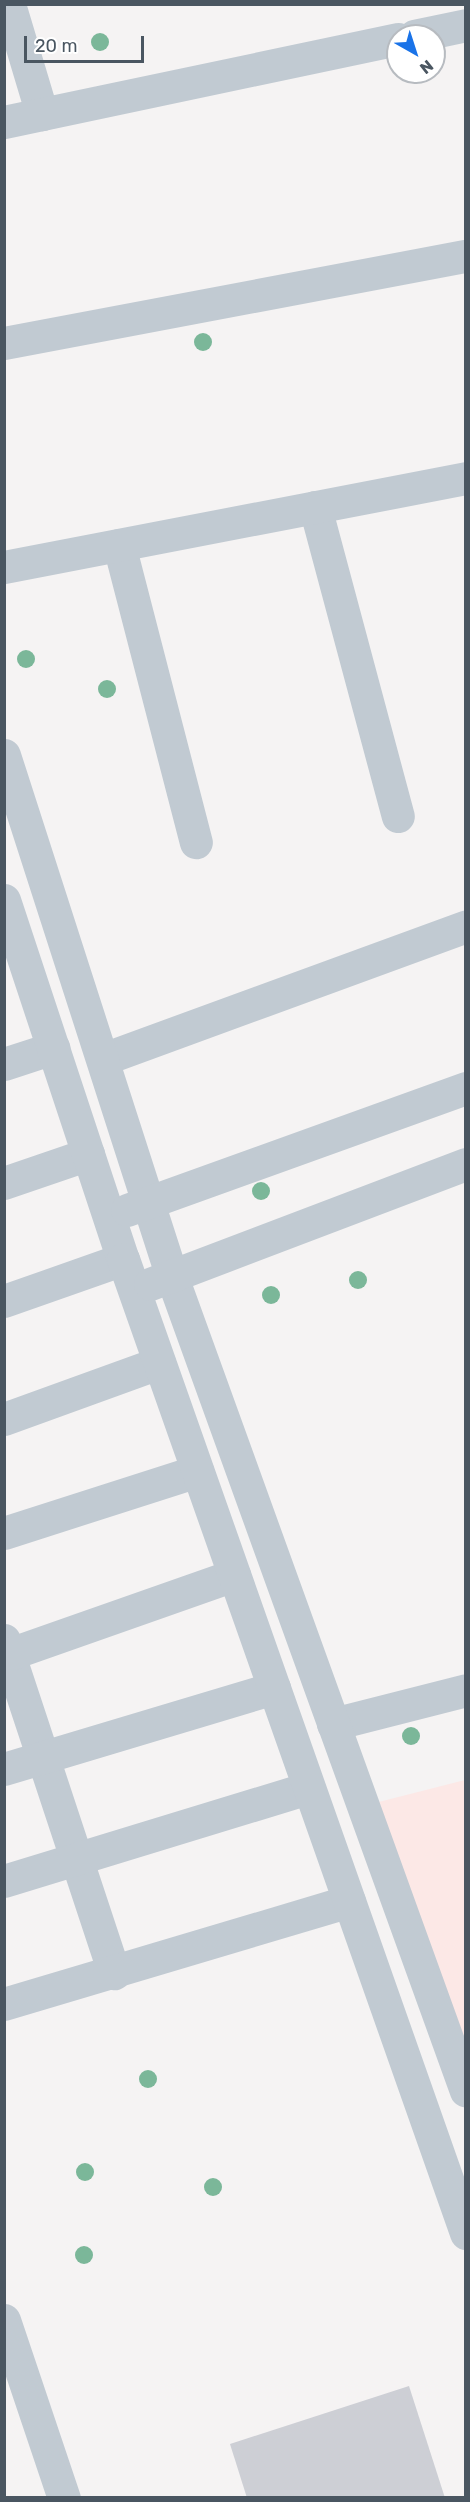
<!DOCTYPE html>
<style>
body{margin:0}
#map{position:relative;width:470px;height:2502px;overflow:hidden;background:#f5f3f3;font-family:Rubik,sans-serif}
div>[style]{position:absolute}
[style*='--x']{left:calc(var(--x)*1px);top:calc(var(--y)*1px);width:calc(var(--w)*1px);rotate:calc(var(--a)*1deg)}
.medical>*{inset:0;background:#fce8e6}
.building>*{inset:0;background:#cdcfd5}
.minor>*{height:33px;margin:-16.5px;padding:0 16.5px;transform-origin:16.5px;border-radius:16.5px;background:#c1cad2}
.tertiary>*{height:33px;margin:-16.5px;padding:0 16.5px;transform-origin:16.5px;border-radius:16.5px;background:#c1cad2}
.trees>*{width:18px;height:18px;margin:-9px;border-radius:50%;background:#7bb799}
span{translate:-50% -50%;white-space:nowrap;text-align:center;line-height:1.15;-webkit-text-stroke:4.5px #fff;paint-order:stroke}
.frame{position:absolute;inset:0;border:6px solid #4a5661;pointer-events:none}
.north{position:absolute;left:386px;top:24px;width:60px;height:60px;box-sizing:border-box;background:#fff;border:2px solid #b7bbc0;border-radius:50%;rotate:141deg;font-size:16px;font-weight:700;line-height:24px;text-align:center;color:#4a5661}
.north::after{content:'';display:block;margin:auto;width:21px;height:27px;background:#1a73e8;clip-path:polygon(50% 0,100% 100%,50% 72%,0 100%)}
.scale{position:absolute;left:24px;top:36px;width:120px;height:27px;box-sizing:border-box;border:3px solid #4a5661;border-top:0;padding-left:8px;font-size:18px;line-height:21px;white-space:nowrap;color:#4a5661;-webkit-text-stroke:4px #fff;paint-order:stroke}
</style>
<div id="map">
<div class="medical">
<div style="clip-path:polygon(465px 1780px,465px 2057px,363px 1806px)"></div>
</div>
<div class="building">
<div style="clip-path:polygon(409px 2386px,445px 2498px,247px 2498px,230px 2444px)"></div>
</div>
<div class="minor">
<div style="--x:9;--y:4;--w:115;--a:73.3"></div>
<div style="--x:414;--y:36;--w:53;--a:-11.9"></div>
<div style="--x:4;--y:122;--w:403;--a:-11.9"></div>
<div style="--x:4;--y:343;--w:470;--a:-10.7"></div>
<div style="--x:315;--y:507;--w:320;--a:75"></div>
<div style="--x:119;--y:545;--w:307;--a:75.5"></div>
<div style="--x:4;--y:567;--w:470;--a:-10.9"></div>
<div style="--x:106;--y:1058;--w:383;--a:-20.1"></div>
<div style="--x:4;--y:1064;--w:52;--a:-18.1"></div>
<div style="--x:4;--y:1183;--w:89;--a:-19"></div>
<div style="--x:4;--y:1301;--w:126;--a:-19.4"></div>
<div style="--x:4;--y:1419;--w:165;--a:-19.9"></div>
<div style="--x:4;--y:1533;--w:203;--a:-17.8"></div>
<div style="--x:4;--y:1640;--w:351;--a:71.7"></div>
<div style="--x:4;--y:1656;--w:244;--a:-19.4"></div>
<div style="--x:333;--y:1724;--w:137;--a:-14.3"></div>
<div style="--x:4;--y:1769;--w:282;--a:-16.7"></div>
<div style="--x:4;--y:1881;--w:318;--a:-17"></div>
<div style="--x:4;--y:2004;--w:360;--a:-16.6"></div>
<div style="--x:4;--y:2320;--w:188;--a:71.4"></div>
</div>
<div class="tertiary">
<div style="--x:4;--y:755;--w:548;--a:72.16"></div>
<div style="--x:172;--y:1277;--w:865;--a:70.14"></div>
<div style="--x:4;--y:900;--w:378;--a:71.7"></div>
<div style="--x:123;--y:1259;--w:1033;--a:70.6"></div>
<div style="--x:127;--y:1210;--w:360;--a:-19.8"></div>
<div style="--x:150;--y:1284;--w:338;--a:-20.8"></div>
</div>
<div class="trees">
<div style="left:100px;top:42px"></div>
<div style="left:203px;top:342px"></div>
<div style="left:26px;top:659px"></div>
<div style="left:107px;top:689px"></div>
<div style="left:261px;top:1191px"></div>
<div style="left:358px;top:1280px"></div>
<div style="left:271px;top:1295px"></div>
<div style="left:411px;top:1736px"></div>
<div style="left:148px;top:2079px"></div>
<div style="left:85px;top:2172px"></div>
<div style="left:213px;top:2187px"></div>
<div style="left:84px;top:2255px"></div>
</div>
<div class="frame"></div>
<div class="north">N</div>
<div class="scale">20 m</div>
</div>
